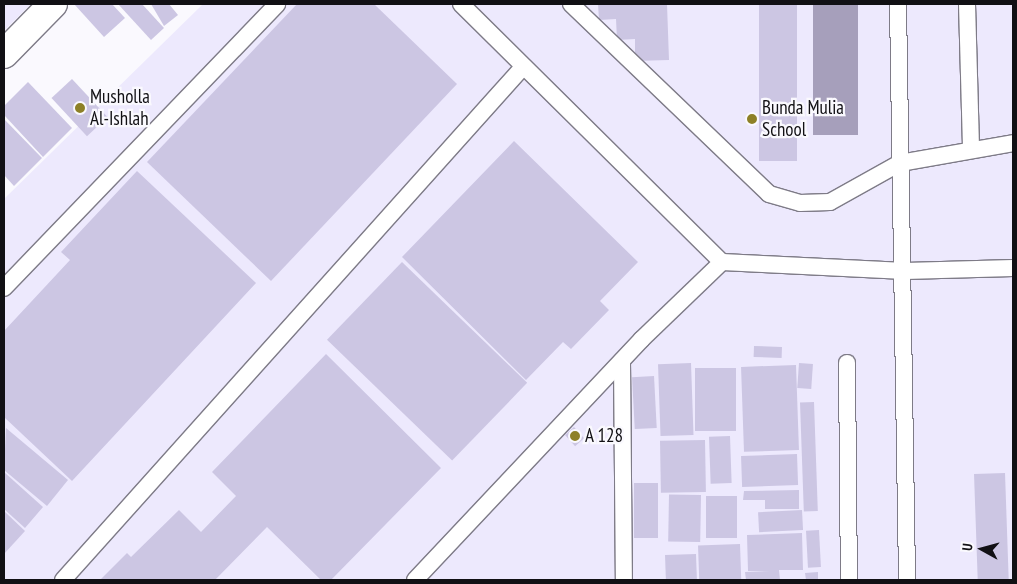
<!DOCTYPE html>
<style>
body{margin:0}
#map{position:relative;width:1017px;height:584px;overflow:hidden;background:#faf9fe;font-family:"PT Sans Narrow",sans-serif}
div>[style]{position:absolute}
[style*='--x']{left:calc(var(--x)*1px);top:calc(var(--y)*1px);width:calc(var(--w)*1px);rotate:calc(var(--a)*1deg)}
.built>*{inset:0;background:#ede9fd}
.water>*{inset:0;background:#a69fbb;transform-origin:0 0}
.building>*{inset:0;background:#ccc6e3;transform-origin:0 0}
.roads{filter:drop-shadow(1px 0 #7e7b87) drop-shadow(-1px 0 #7e7b87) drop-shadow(0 1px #7e7b87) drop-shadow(0 -1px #7e7b87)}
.service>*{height:16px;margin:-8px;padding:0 8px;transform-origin:8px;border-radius:8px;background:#fff}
.tertiary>*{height:28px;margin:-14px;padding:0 14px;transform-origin:14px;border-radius:14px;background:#fff}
.dots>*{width:14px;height:14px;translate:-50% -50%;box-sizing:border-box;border:2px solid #faf9fe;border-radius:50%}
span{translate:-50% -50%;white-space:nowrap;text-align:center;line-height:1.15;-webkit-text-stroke:4.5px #faf9fe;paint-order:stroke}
.poi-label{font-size:19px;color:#111014}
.left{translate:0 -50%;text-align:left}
.frame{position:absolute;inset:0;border:5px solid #111014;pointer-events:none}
.north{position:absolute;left:957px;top:524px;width:50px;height:50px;-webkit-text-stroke:4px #faf9fe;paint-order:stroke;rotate:277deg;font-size:14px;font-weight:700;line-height:20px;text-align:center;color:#111014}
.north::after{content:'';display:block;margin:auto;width:18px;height:22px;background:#111014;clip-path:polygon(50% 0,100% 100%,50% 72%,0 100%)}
</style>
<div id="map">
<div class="built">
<div style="clip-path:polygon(4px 4px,31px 4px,4px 31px)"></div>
<div style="clip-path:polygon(203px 4px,1013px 4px,1013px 580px,4px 580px,4px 199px)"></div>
</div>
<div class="water">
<div style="left:813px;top:4px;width:45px;height:131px"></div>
</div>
<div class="building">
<div style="clip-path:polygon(74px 4px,112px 4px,125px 18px,104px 37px)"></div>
<div style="clip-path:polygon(118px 4px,142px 4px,164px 28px,151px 40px)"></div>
<div style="clip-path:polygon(151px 4px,169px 4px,178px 15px,164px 26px)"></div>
<div style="clip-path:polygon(297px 4px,374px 4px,457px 84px,271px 281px,147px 162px)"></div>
<div style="clip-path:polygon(598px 4px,667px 4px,669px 60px,635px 61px,635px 39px,617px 40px,616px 19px,599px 20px)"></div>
<div style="left:759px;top:4px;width:38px;height:157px"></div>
<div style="left:72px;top:79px;width:52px;height:28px;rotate:47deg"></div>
<div style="clip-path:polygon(28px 82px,72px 128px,43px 157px,4px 115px,4px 106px)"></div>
<div style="clip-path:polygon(4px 119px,42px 158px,14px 186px,4px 175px)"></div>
<div style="clip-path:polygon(514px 141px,638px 262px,600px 301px,609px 310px,571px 349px,563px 342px,526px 380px,402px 257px)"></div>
<div style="clip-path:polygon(137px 171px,256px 283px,72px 481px,4px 417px,4px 331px,70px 260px,61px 252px)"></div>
<div style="left:402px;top:262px;width:174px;height:108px;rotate:44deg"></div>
<div style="left:754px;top:346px;width:28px;height:11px;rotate:2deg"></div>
<div style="clip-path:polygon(326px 354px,441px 468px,331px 580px,321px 580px,267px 527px,215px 580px,100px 580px,127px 553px,131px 557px,179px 510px,201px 532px,236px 496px,212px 472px)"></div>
<div style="left:691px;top:363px;width:72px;height:33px;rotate:88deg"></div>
<div style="left:799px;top:363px;width:14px;height:25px;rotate:4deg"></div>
<div style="left:796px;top:365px;width:85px;height:55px;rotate:88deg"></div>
<div style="left:736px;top:368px;width:63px;height:41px;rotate:90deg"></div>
<div style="left:654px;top:376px;width:52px;height:22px;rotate:87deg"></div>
<div style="left:814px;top:402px;width:109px;height:14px;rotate:88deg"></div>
<div style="left:574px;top:427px;width:15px;height:12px;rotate:48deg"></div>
<div style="clip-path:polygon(6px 428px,68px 480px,47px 506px,4px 470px)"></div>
<div style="left:730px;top:436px;width:47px;height:21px;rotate:88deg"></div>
<div style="left:705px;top:440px;width:52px;height:45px;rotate:89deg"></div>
<div style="left:797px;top:454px;width:31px;height:56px;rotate:88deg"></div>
<div style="clip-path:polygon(4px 472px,43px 507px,25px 528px,4px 509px)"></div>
<div style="left:1005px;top:473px;width:107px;height:31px;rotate:88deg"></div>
<div style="left:634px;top:483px;width:24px;height:55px"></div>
<div style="clip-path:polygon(799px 490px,799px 509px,765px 509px,765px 500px,743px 500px,744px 491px)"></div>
<div style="left:701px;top:495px;width:47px;height:32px;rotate:91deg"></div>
<div style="left:706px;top:496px;width:31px;height:42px"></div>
<div style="left:802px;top:510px;width:20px;height:44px;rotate:87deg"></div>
<div style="clip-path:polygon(4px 511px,25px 531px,4px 554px)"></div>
<div style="left:819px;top:530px;width:37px;height:13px;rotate:87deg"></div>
<div style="clip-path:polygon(802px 533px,803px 570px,779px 570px,780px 580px,746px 580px,745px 572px,770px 571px,748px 571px,747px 535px)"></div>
<div style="left:740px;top:544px;width:36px;height:42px;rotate:88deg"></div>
<div style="left:696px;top:554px;width:26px;height:31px;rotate:88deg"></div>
<div style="clip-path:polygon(818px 572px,818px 580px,806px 580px,805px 573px)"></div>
</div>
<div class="roads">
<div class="service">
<div style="--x:461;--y:4;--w:367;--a:44.7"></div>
<div style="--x:722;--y:262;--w:183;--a:2.8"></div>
<div style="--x:905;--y:271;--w:108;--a:-1.6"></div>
<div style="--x:571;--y:4;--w:274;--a:43.8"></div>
<div style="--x:769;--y:194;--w:32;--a:16"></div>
<div style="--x:800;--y:203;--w:30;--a:-2"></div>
<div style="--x:830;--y:202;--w:80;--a:-29.1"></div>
<div style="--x:900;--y:163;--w:115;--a:-10"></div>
<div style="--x:898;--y:4;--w:576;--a:89.1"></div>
<div style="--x:967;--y:4;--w:144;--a:88.4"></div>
<div style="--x:4;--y:288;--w:394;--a:-46.1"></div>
<div style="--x:622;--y:362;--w:218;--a:89.5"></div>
<div style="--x:847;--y:363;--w:217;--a:89.5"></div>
<div style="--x:63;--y:580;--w:688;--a:-48.12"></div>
<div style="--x:415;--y:580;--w:331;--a:-46.7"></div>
<div style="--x:642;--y:339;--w:111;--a:-43.9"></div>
</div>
<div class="tertiary">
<div style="--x:4;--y:54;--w:70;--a:-45.6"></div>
</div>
</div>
<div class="dots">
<div style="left:80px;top:108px;background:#8d8027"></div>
<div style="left:752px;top:119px;background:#8d8027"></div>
<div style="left:575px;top:436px;background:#8d8027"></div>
</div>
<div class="poi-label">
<span class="left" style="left:90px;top:108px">Musholla<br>Al-Ishlah</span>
<span class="left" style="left:762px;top:119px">Bunda Mulia<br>School</span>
<span class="left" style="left:585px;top:436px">A 128</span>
</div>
<div class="frame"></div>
<div class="north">U</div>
</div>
